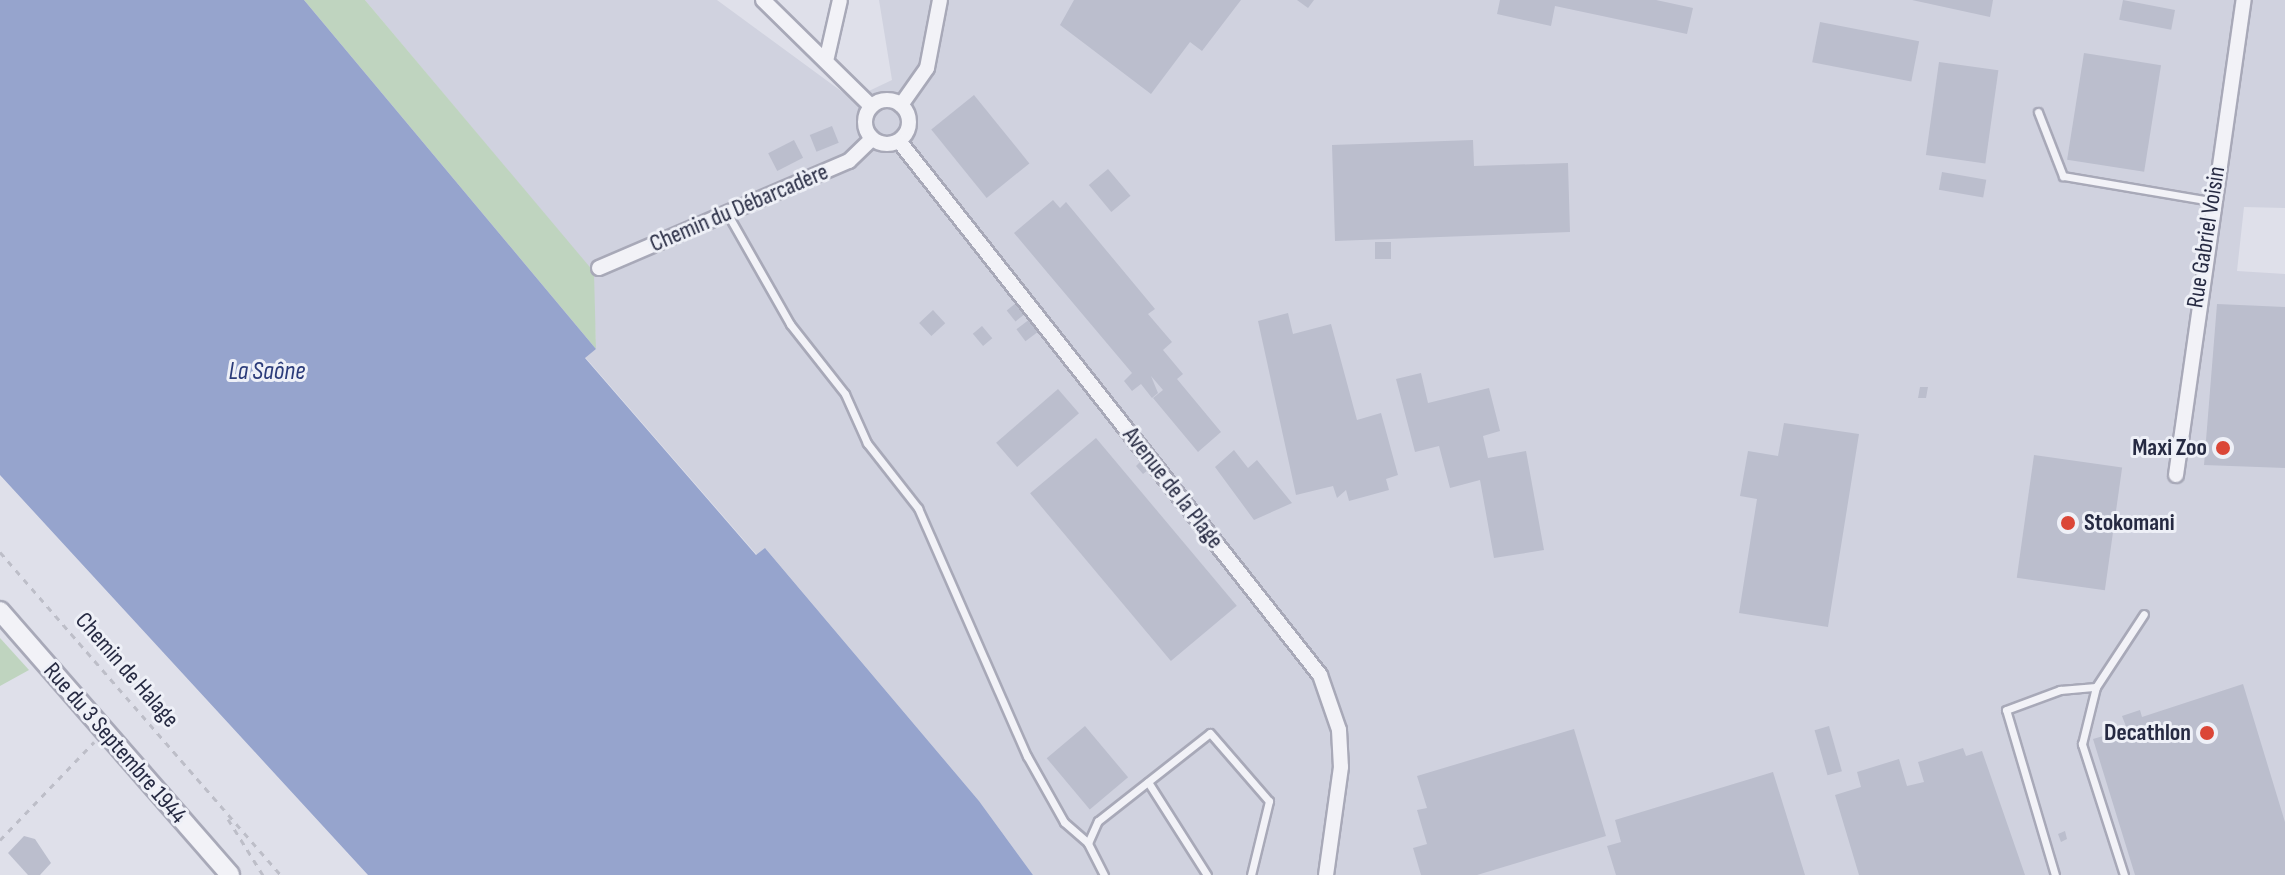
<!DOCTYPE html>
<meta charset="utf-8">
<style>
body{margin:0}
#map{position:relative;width:2285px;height:875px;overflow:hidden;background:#dfe0ea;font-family:"Sofia Sans Condensed",sans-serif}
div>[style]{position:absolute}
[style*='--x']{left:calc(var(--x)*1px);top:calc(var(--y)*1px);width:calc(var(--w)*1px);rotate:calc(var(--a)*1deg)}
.built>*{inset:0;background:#d0d2df}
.green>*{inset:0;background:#bfd4bf}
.water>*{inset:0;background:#96a4cd}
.building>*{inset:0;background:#bbbecd;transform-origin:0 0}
.path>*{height:3px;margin-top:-1.5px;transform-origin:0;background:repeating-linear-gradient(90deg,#bdbec8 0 6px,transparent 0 12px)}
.roads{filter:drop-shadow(2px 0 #a8a9b8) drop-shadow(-2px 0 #a8a9b8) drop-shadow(0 2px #a8a9b8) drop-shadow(0 -2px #a8a9b8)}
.service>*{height:7px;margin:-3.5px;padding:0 3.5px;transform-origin:3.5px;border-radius:3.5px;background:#f2f2f7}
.minor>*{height:14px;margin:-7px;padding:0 7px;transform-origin:7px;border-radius:7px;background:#f2f2f7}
.minor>.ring{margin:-7px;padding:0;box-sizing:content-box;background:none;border:14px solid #f2f2f7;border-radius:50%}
.tertiary>*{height:18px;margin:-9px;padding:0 9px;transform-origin:9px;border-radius:9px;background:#f2f2f7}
.dots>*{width:22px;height:22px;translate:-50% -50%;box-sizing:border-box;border:4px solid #eef0f7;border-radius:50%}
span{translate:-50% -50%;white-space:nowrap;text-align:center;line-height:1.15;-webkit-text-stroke:6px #eef0f7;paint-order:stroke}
.street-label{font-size:24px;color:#262a42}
.poi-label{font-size:24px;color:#262a42;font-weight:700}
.right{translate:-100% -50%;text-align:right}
.left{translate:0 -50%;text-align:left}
.water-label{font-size:26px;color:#2c3c7a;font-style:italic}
</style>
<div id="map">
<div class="built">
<div style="clip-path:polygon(365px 0,717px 0,852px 99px,892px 80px,879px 0,2285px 0,2285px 208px,2244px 207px,2237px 271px,2285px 274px,2285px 875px,1033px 875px,979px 801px,766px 549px,757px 555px,585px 357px,596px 349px,593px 272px)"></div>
</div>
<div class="green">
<div style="clip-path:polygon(304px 0,365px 0,594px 272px,596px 349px)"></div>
<div style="clip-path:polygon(0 638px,29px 670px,0 686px)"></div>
</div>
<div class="water">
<div style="clip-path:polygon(0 0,304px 0,596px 349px,585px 358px,756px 555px,765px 548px,979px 801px,1033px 875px,368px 875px,0 475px)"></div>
</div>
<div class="building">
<div style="clip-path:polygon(1074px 0,1241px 0,1202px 51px,1190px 42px,1151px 94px,1060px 25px)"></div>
<div style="clip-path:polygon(1297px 0,1314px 0,1308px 8px)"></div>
<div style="clip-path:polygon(1500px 0,1656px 0,1693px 8px,1687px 34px,1555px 6px,1551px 26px,1497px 14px)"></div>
<div style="clip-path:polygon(1912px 0,1993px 0,1990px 17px)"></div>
<div style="left:2123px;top:0;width:53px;height:20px;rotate:11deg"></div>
<div style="left:1820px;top:22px;width:101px;height:41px;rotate:11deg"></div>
<div style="left:2084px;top:53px;width:78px;height:108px;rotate:9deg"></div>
<div style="left:1939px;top:62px;width:60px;height:94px;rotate:8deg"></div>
<div style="left:974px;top:95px;width:88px;height:55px;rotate:51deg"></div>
<div style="left:832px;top:126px;width:18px;height:24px;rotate:68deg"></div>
<div style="left:794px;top:140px;width:20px;height:29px;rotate:63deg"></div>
<div style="clip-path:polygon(1473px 140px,1474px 166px,1568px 163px,1570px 232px,1335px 241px,1332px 145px)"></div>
<div style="left:1108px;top:169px;width:35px;height:25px;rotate:50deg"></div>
<div style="left:1942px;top:172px;width:45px;height:18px;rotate:10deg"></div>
<div style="clip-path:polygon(1053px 200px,1060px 208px,1066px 202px,1155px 309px,1148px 314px,1172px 342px,1163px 350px,1183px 374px,1177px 379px,1221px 432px,1198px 452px,1153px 398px,1163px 390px,1151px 376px,1158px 393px,1152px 398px,1141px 384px,1132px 391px,1124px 381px,1132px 373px,1014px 233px)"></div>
<div style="left:1375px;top:242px;width:16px;height:17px"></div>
<div style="left:1016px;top:303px;width:14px;height:12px;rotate:51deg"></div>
<div style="clip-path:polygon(2217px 304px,2285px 307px,2285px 468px,2204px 465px)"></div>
<div style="left:933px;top:310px;width:18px;height:19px;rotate:47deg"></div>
<div style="clip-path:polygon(1288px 313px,1293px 334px,1331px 324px,1357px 420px,1381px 413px,1398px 475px,1386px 479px,1389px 490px,1349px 501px,1346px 490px,1337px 498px,1333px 486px,1296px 495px,1258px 321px)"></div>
<div style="left:1030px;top:319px;width:15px;height:17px;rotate:53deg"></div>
<div style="left:982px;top:326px;width:16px;height:12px;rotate:50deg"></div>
<div style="clip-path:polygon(1421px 373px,1428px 403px,1489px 388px,1500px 431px,1483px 436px,1488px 458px,1526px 451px,1544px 550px,1494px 558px,1480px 480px,1450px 488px,1439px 446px,1415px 452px,1396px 379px)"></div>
<div style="clip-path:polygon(1920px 387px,1928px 387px,1926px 398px,1918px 398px)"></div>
<div style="left:1058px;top:389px;width:32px;height:82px;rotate:49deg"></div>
<div style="clip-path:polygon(1784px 423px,1859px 434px,1828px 627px,1739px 613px,1757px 499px,1740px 496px,1748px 451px,1778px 456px)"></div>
<div style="left:1096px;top:438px;width:219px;height:86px;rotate:50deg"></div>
<div style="clip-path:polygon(1234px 450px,1248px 468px,1257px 460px,1292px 503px,1254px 520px,1215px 467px)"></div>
<div style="left:2034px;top:455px;width:89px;height:124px;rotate:8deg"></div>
<div style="clip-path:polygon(1141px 461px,1148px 470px,1143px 474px,1136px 466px)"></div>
<div style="clip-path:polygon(2243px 684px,2285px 822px,2285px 875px,2135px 875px,2093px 739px,2127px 729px,2122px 716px,2140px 710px,2142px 717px)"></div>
<div style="left:1085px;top:726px;width:67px;height:50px;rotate:50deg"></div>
<div style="left:1829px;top:726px;width:47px;height:15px;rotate:74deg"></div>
<div style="clip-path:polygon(1574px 729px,1606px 836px,1477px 875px,1421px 875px,1413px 848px,1427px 844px,1417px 810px,1427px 808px,1417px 776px)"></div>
<div style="clip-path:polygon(1963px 748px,1966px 756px,1982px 751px,2025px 875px,1859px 875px,1835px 795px,1861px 787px,1857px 772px,1899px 759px,1907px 786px,1924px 782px,1918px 762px)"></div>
<div style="clip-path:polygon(1773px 772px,1805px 875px,1616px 875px,1607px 846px,1621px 842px,1615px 820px)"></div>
<div style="clip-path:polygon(2065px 831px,2067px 839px,2061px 842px,2058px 834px)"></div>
<div style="clip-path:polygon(24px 836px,35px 839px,51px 863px,40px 875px,28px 875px,8px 853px)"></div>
</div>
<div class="path">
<div style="--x:2144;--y:527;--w:9;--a:6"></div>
<div style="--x:0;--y:552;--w:428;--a:49"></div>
<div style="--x:228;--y:819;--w:66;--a:58"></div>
<div style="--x:0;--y:840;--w:136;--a:-46.2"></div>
</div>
<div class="roads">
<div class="service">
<div style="--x:2038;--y:112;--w:69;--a:68.7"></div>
<div style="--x:2063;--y:176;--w:150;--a:9.6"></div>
<div style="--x:727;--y:213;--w:128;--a:60.4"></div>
<div style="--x:790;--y:324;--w:89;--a:51.8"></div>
<div style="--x:845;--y:394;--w:54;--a:65.8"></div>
<div style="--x:867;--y:443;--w:83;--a:51.9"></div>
<div style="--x:918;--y:508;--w:271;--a:66.3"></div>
<div style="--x:1027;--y:756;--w:76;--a:60.7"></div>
<div style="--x:1064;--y:822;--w:32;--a:41"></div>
<div style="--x:1148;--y:782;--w:110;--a:57.6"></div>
<div style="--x:1104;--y:875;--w:36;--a:-117"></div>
<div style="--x:1088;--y:843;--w:24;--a:-66"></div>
<div style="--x:1098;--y:821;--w:142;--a:-38.2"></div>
<div style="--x:1210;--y:733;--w:90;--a:49.1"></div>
<div style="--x:1269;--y:801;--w:76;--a:103.7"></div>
<div style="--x:2055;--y:875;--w:172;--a:-106.5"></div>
<div style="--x:2006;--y:710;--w:58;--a:-20.3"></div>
<div style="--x:2060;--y:690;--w:36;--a:-5"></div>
<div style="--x:2124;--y:875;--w:138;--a:-107.8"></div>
<div style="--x:2082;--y:744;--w:59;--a:-76.2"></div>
<div style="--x:2096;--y:687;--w:87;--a:-56.7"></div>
</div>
<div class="minor">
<div style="--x:763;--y:0;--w:151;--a:44.5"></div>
<div style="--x:827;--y:57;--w:58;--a:-77.2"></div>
<div class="ring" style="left:865px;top:100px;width:30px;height:30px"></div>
<div style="--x:901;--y:105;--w:45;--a:-54.9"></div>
<div style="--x:927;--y:68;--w:69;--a:-79.2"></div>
<div style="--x:899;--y:141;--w:680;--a:51.75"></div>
<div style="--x:1320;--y:675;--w:58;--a:70.9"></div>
<div style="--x:1339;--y:730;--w:37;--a:87"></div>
<div style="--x:1341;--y:767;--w:109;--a:97.9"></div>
<div style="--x:599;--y:268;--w:272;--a:-23.2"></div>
<div style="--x:849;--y:161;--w:32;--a:-44"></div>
<div style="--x:2176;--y:475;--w:480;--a:-81.9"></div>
</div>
<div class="tertiary">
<div style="--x:0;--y:611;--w:350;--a:48.9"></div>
</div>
</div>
<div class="dots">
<div style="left:2223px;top:448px;background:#db4637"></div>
<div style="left:2068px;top:523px;background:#db4637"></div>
<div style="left:2207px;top:733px;background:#db4637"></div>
</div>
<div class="street-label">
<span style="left:739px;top:208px;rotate:-23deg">Chemin du Débarcadère</span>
<span style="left:2206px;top:237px;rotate:-81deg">Rue Gabriel Voisin</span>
<span style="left:1173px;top:488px;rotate:52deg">Avenue de la Plage</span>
<span style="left:127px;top:670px;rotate:49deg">Chemin de Halage</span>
<span style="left:115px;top:743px;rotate:49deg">Rue du 3 Septembre 1944</span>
</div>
<div class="poi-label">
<span class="right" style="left:2207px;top:448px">Maxi Zoo</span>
<span class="left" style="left:2084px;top:523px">Stokomani</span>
<span class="right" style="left:2191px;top:733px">Decathlon</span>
</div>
<div class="water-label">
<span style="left:267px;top:372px">La Saône</span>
</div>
</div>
